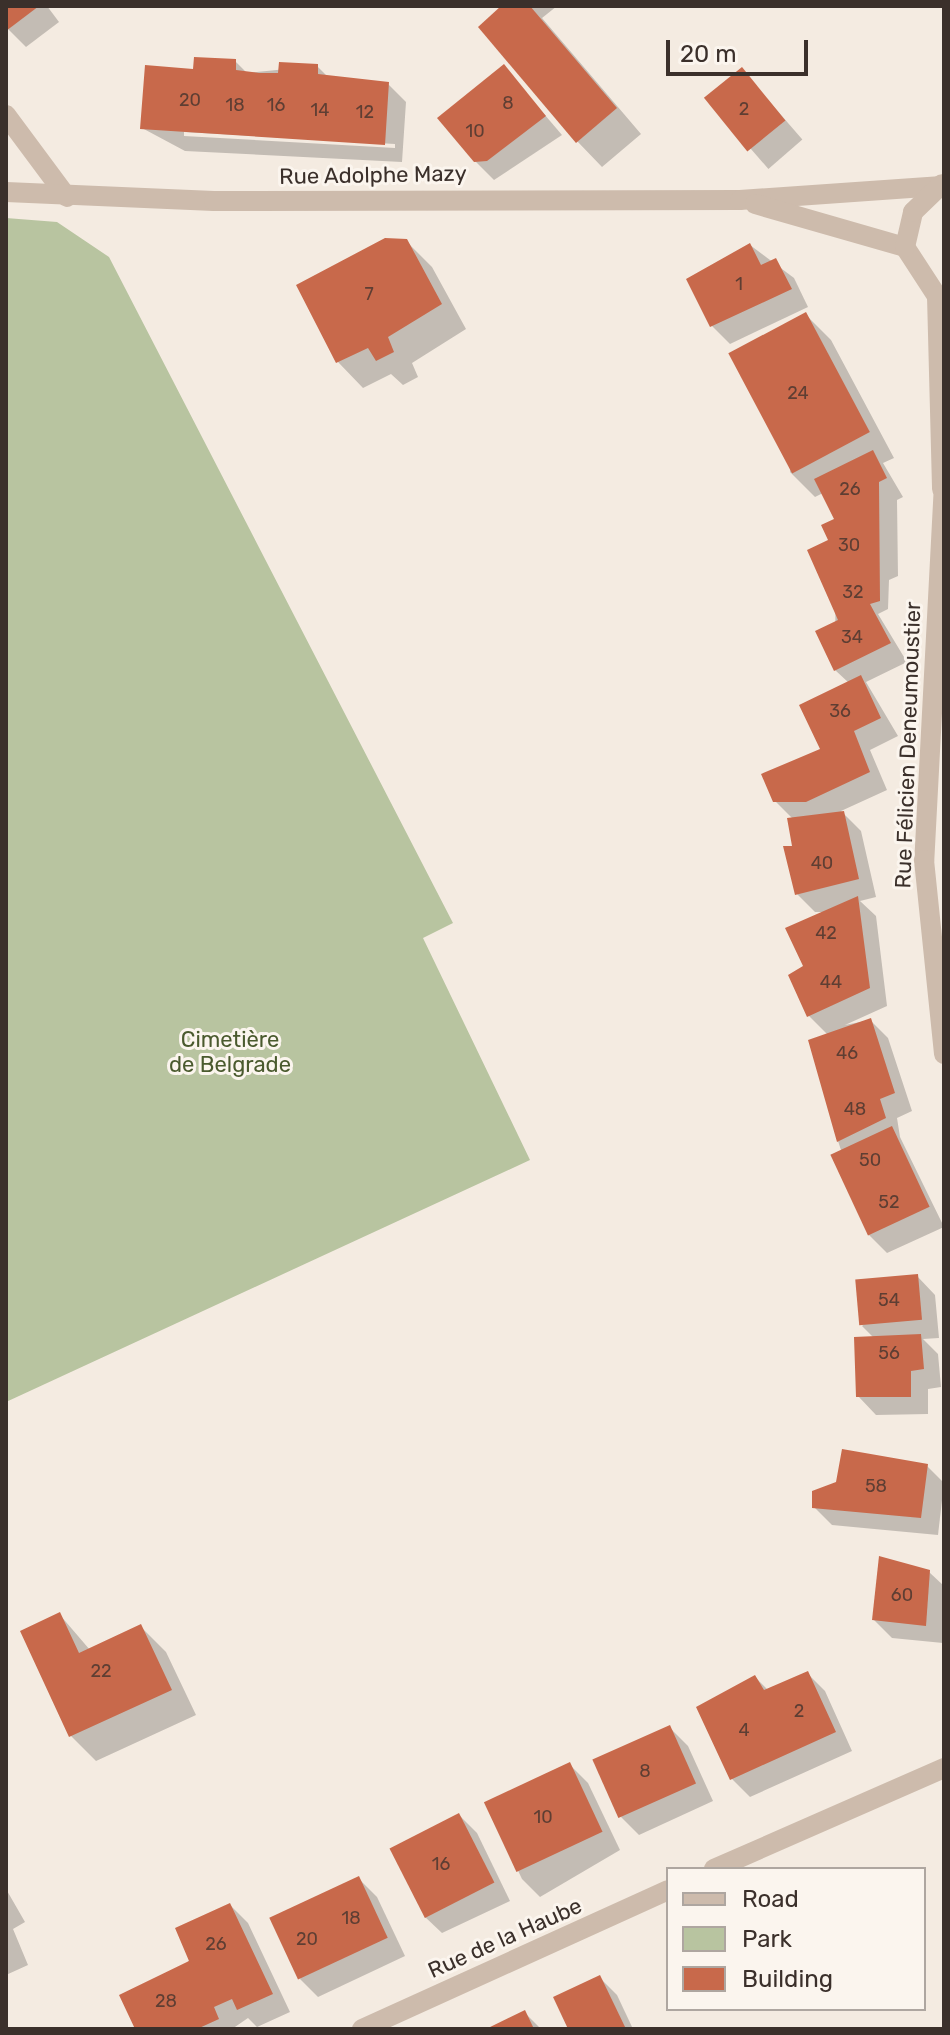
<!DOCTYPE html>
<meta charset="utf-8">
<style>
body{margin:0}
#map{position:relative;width:950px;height:2035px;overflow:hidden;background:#f4ebe1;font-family:Rubik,sans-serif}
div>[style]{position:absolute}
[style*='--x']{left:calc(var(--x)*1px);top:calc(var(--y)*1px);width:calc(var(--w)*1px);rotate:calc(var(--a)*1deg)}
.green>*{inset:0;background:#b8c4a0}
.shadow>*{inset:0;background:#0003;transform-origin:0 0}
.building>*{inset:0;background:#c8694b;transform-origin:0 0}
.minor>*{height:20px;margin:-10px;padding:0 10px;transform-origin:10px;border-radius:10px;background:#cdbbac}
span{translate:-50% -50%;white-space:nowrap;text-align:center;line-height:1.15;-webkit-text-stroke:6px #fbf5ee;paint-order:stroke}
.number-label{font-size:18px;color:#5e3e33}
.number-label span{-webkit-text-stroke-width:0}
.street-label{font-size:22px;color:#3b302b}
.park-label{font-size:22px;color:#4a5a2e}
.frame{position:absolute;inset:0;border:8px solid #3b302b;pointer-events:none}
.legend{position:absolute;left:666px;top:1867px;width:260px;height:144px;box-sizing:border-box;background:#fbf5ee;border:2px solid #aea6a0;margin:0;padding:10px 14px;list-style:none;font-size:24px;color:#3b302b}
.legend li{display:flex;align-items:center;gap:16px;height:40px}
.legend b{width:40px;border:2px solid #aea6a0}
.scale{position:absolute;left:666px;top:40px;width:142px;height:36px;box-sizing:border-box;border:4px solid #3b302b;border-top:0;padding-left:10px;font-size:24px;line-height:28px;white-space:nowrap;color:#3b302b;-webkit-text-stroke:6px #fbf5ee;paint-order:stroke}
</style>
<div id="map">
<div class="green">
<div style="clip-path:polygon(6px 218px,57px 222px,109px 257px,453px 923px,423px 938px,530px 1160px,6px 1402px)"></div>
</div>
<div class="shadow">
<div style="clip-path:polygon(6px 6px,47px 6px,59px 22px,26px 47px,6px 27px)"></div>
<div style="clip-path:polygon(504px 6px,557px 6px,542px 18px,641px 134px,602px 167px,577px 141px)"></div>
<div style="clip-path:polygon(evenodd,235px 61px,247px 73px,317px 66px,328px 77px,388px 84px,406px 102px,402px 162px,185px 151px,142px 128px,195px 71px,235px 61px,184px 132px,395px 144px,395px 148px,184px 136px,184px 132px)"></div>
<div style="clip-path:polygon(504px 67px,562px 135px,494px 180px,475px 161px)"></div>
<div style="left:742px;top:70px;width:92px;height:45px;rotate:49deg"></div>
<div style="clip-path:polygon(406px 241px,432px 267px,466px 329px,412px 363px,418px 377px,403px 385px,391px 374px,363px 388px,338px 362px,299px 286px)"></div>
<div style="clip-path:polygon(750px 245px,794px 278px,808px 307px,730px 344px,712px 326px)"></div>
<div style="clip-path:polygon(806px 315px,831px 340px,894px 458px,883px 463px,903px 497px,897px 500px,898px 576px,889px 580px,888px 609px,878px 614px,907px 662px,866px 682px,898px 736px,870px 750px,887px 790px,841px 811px,861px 831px,876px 897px,860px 901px,876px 916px,887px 1006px,845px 1025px,870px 1020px,888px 1038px,912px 1111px,897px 1118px,900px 1137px,944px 1227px,887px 1253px,869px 1235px,838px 1141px,828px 1035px,809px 1016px,806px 967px,827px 912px,815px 912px,797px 894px,793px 819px,775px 801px,823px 750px,849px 683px,835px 670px,836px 520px,823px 493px,815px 497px,790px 472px)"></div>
<div style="clip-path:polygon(917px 1276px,935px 1295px,939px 1338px,923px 1339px,938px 1354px,941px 1387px,928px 1389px,928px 1414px,876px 1415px,858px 1396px,874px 1338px,862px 1326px)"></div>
<div style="clip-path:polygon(927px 1466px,944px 1483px,938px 1535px,832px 1525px,814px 1507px,838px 1483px)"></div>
<div style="clip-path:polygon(929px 1572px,944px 1586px,943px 1643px,892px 1638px,874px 1620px)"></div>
<div style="clip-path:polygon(60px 1615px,90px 1650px,141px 1627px,166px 1652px,196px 1715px,96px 1761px,71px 1736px)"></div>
<div style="clip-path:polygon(807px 1673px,825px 1691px,852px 1751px,750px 1797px,732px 1779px,698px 1708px,755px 1677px,768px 1690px)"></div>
<div style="clip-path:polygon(670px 1728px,688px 1746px,713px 1801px,639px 1835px,621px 1817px)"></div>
<div style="clip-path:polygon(570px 1765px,588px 1783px,620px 1850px,540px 1897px,522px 1879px,486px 1803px)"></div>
<div style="clip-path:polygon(459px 1815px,477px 1833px,510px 1901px,442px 1933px,424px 1916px)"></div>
<div style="clip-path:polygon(359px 1879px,377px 1897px,405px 1956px,318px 1997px,300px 1979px)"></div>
<div style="clip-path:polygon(6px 1889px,25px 1922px,13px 1929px,28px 1965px,6px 1975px)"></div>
<div style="clip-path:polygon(230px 1905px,248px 1923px,290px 2012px,257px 2027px,248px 2018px,232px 2029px,138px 2029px)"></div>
<div style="clip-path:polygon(599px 1977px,617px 1995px,633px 2029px,570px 2029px)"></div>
<div style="clip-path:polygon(525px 2013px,541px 2029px,491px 2029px)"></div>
</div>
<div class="building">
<div style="clip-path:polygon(6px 6px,39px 6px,6px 31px)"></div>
<div style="clip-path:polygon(501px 6px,530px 6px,617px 108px,576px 143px,478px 27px)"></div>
<div style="clip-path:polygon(194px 57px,236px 59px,236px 70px,259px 73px,278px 73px,279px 62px,318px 64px,318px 74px,389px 82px,385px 145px,140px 129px,145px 65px,193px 69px)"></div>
<div style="clip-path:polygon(504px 64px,546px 116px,487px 161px,474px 162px,437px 118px)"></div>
<div style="left:742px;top:67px;width:69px;height:49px;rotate:51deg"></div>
<div style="clip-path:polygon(385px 238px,407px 239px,442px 304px,388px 337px,394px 352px,376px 361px,368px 348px,336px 363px,296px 285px)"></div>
<div style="clip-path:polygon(750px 243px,761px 265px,776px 258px,792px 289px,710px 327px,686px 279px)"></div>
<div style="left:806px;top:312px;width:136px;height:88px;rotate:62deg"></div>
<div style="clip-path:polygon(873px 450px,887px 478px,879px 482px,880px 601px,870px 604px,891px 643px,834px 671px,815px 631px,838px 620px,807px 550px,828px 540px,821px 525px,834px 519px,814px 479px)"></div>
<div style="clip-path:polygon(861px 675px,881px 718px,854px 731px,870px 772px,806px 802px,773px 802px,761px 774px,820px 749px,799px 705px)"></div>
<div style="clip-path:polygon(844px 811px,859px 879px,795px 895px,783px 846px,792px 846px,787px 818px)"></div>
<div style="clip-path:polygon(858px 896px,870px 988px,807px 1017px,788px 975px,803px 966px,785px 928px)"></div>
<div style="clip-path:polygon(871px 1018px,895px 1093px,880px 1099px,886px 1118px,837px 1142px,808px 1040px)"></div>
<div style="left:892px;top:1126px;width:89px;height:68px;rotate:65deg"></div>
<div style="left:918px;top:1274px;width:46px;height:63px;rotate:85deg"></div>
<div style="clip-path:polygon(921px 1334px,924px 1369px,911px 1371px,911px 1397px,856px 1397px,854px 1337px)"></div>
<div style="clip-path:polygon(842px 1449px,928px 1464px,921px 1518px,812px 1508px,812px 1491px,836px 1482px)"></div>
<div style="clip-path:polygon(879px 1556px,930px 1570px,926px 1626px,872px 1620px)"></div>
<div style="clip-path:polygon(60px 1612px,79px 1653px,141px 1624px,172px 1690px,69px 1737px,20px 1631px)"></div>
<div style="clip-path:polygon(808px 1671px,836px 1732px,730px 1780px,696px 1707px,755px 1675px,764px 1690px)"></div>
<div style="left:670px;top:1725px;width:64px;height:85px;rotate:66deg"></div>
<div style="left:570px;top:1762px;width:77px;height:95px;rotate:65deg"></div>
<div style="left:459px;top:1813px;width:78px;height:78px;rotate:63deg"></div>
<div style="left:359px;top:1876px;width:68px;height:99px;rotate:65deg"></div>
<div style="clip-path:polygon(230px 1903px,273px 1994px,237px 2010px,232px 1999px,214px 2007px,219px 2019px,197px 2029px,135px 2029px,119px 1995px,189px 1961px,175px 1928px)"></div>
<div style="clip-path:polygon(600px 1975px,626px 2029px,568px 2029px,553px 1997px)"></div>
<div style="clip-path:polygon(525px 2010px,534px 2029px,486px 2029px)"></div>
</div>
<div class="minor">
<div style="--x:6;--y:115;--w:102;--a:53.4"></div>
<div style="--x:6;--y:192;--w:208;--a:2.5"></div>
<div style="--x:214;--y:201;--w:526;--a:-0.11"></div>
<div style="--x:740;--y:200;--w:199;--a:-4"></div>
<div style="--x:755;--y:204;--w:156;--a:16"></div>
<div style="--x:905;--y:247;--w:59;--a:56.9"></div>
<div style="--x:937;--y:296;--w:193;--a:88.5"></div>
<div style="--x:905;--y:247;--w:36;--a:-77"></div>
<div style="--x:913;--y:212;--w:40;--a:-44"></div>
<div style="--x:944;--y:484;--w:377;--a:93"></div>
<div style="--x:924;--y:860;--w:195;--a:84.1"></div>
<div style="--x:714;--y:1869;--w:251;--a:-23.7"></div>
<div style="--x:362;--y:2029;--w:336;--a:-24.4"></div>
</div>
<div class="number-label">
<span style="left:190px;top:100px">20</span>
<span style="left:508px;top:103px">8</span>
<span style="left:235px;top:105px">18</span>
<span style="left:276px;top:105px">16</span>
<span style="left:744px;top:109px">2</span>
<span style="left:320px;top:110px">14</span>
<span style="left:365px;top:112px">12</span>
<span style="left:475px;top:131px">10</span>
<span style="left:739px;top:284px">1</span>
<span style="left:369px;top:294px">7</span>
<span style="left:798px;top:393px">24</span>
<span style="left:850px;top:489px">26</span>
<span style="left:849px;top:545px">30</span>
<span style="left:853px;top:592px">32</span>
<span style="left:852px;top:637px">34</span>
<span style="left:840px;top:711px">36</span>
<span style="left:822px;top:863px">40</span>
<span style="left:826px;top:933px">42</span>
<span style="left:831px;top:982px">44</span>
<span style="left:847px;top:1053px">46</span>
<span style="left:855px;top:1109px">48</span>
<span style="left:870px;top:1160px">50</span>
<span style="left:889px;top:1202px">52</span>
<span style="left:889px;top:1300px">54</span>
<span style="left:889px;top:1353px">56</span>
<span style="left:876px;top:1486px">58</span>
<span style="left:902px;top:1595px">60</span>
<span style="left:101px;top:1671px">22</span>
<span style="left:799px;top:1711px">2</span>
<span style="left:744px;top:1730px">4</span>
<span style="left:645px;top:1771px">8</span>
<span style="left:543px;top:1817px">10</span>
<span style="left:441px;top:1864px">16</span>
<span style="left:351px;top:1918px">18</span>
<span style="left:307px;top:1939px">20</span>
<span style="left:216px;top:1944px">26</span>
<span style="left:166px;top:2001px">28</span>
</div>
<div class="street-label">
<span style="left:373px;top:175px;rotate:-1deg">Rue Adolphe Mazy</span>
<span style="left:908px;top:745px;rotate:-88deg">Rue Félicien Deneumoustier</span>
<span style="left:505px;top:1938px;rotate:-24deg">Rue de la Haube</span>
</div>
<div class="park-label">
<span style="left:230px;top:1052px">Cimetière<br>de Belgrade</span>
</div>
<div class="frame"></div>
<ul class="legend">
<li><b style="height:10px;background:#cdbbac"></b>Road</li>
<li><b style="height:22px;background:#b8c4a0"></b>Park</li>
<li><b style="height:22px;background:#c8694b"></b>Building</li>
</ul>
<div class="scale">20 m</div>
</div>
